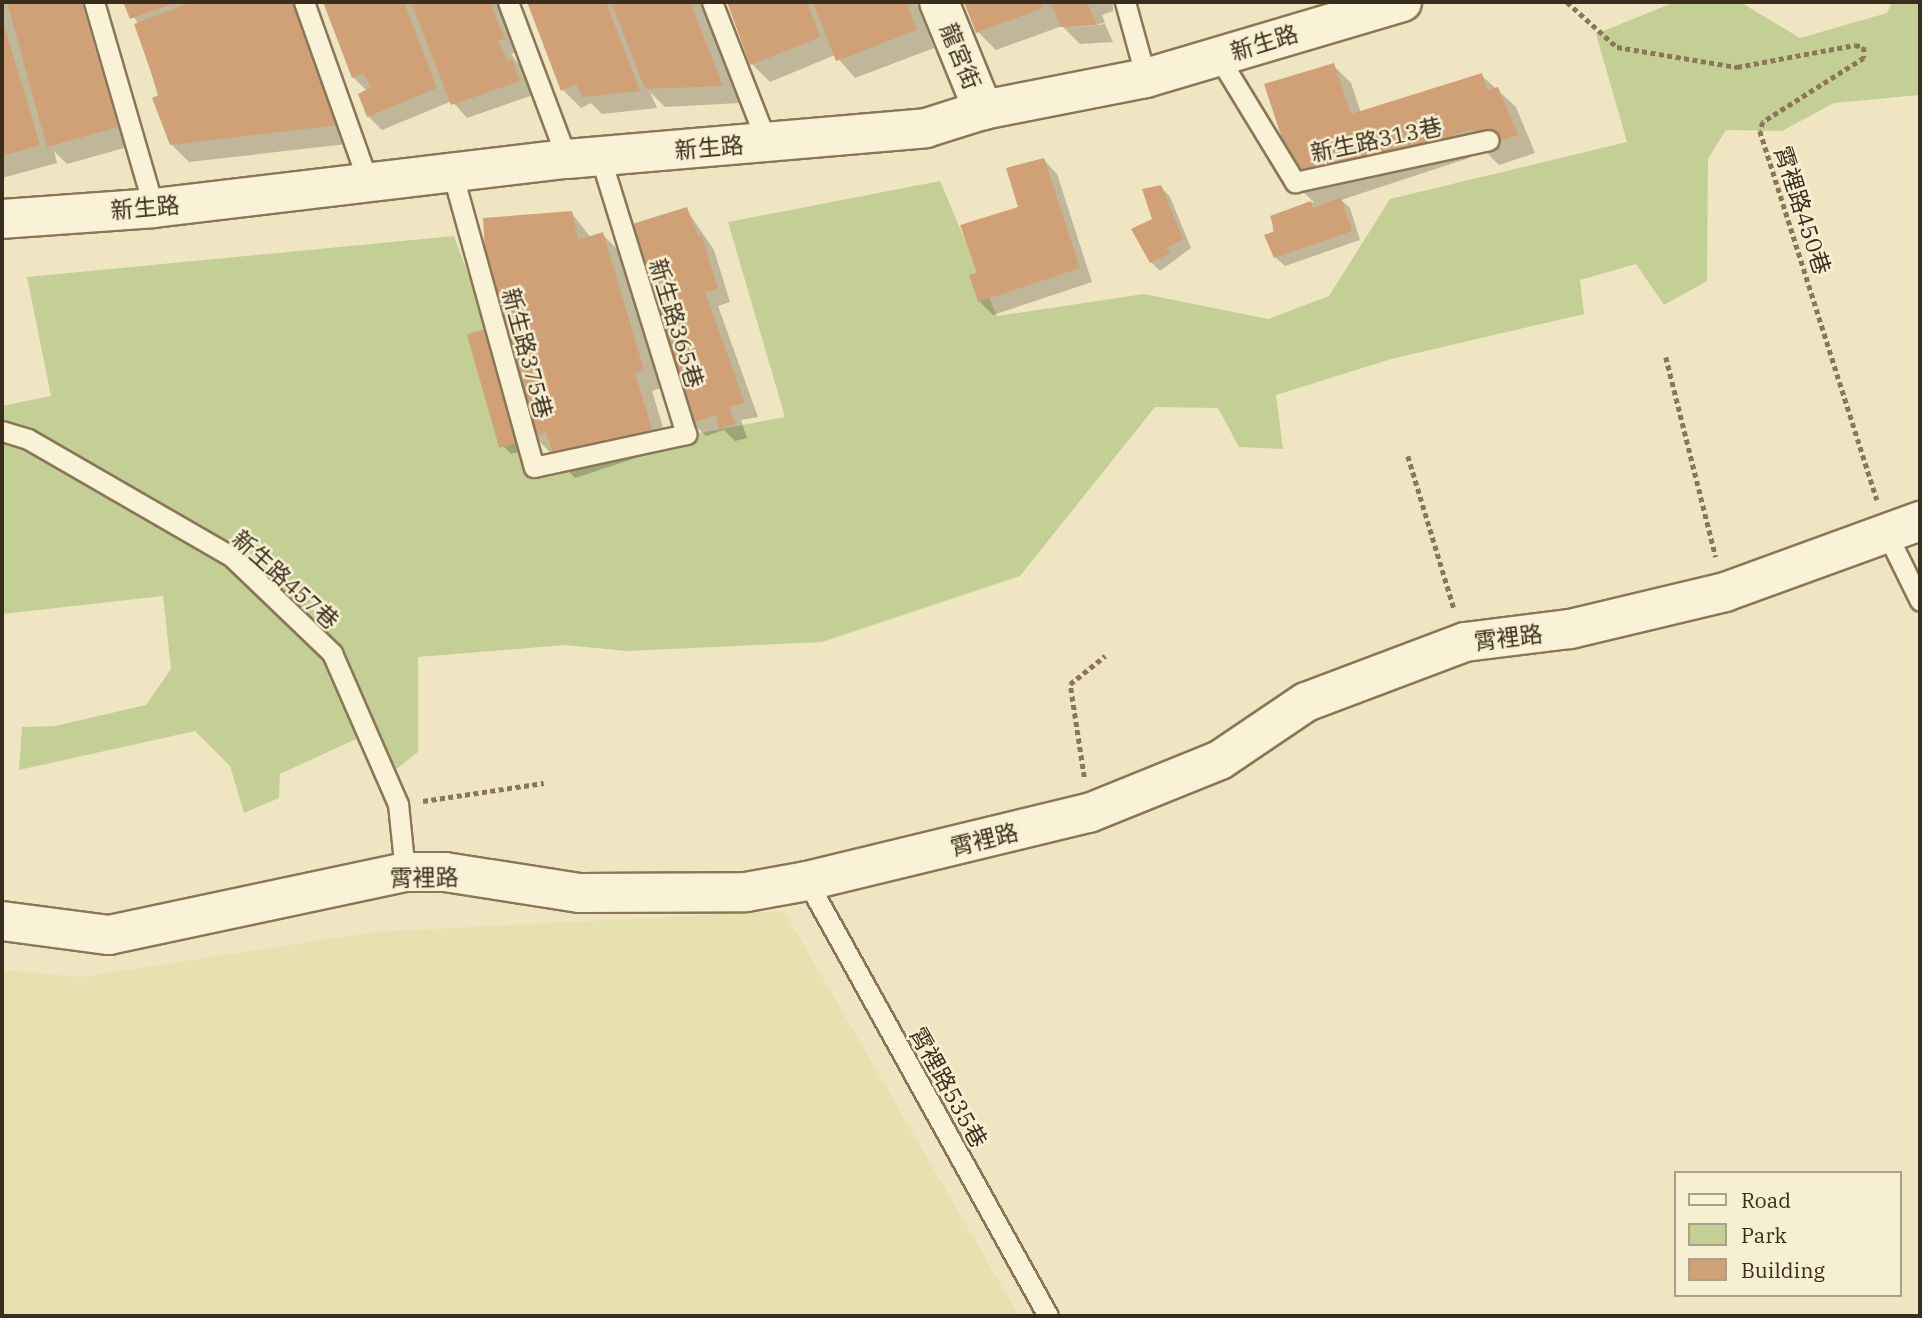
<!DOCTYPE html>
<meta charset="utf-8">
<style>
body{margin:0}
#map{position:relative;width:1922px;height:1318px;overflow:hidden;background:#f0e5c2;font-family:"IBM Plex Serif","Noto Sans TC",serif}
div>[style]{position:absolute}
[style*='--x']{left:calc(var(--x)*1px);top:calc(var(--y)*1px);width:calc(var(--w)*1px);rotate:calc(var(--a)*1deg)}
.farmland>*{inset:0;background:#e6e1af}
.green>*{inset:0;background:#c4cf96}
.shadow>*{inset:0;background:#0003}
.building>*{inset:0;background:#d0a177;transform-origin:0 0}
.path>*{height:4.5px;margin-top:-2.25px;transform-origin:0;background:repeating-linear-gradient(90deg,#8b7658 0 5px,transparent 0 8.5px)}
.roads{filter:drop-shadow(2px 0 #8b7658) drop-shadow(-2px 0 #8b7658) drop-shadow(0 2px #8b7658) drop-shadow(0 -2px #8b7658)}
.lane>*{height:19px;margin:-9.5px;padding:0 9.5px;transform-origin:9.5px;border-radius:9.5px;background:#faf2d6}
.street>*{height:38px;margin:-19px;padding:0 19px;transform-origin:19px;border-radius:19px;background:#faf2d6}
.secondary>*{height:38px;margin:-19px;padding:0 19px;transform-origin:19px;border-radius:19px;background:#faf2d6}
span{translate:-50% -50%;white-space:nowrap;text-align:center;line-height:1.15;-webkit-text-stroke:5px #f7efd2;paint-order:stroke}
.street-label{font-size:23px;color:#3a2d1d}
.frame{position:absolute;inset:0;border:4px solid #3a2d1d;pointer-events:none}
.legend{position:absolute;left:1674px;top:1171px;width:228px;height:126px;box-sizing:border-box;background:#f7efd2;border:2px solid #aba18a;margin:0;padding:9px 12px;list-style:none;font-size:21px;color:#3a2d1d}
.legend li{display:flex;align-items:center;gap:14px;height:35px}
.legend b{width:35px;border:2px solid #aba18a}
</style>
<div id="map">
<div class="farmland">
<div style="clip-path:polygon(784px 911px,1019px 1316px,2px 1316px,2px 970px,81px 977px,375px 932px)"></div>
</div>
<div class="green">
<div style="clip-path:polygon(1675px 2px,1740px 2px,1800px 38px,1887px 13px,1892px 2px,1920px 2px,1920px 95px,1834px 103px,1782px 131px,1726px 130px,1708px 159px,1707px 281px,1664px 305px,1636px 264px,1580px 280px,1584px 314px,1391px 359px,1276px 395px,1283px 449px,1239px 447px,1218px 408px,1155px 407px,1020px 576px,822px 642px,626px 651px,565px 645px,418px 657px,418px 752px,389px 775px,367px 734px,280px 774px,279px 798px,244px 813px,230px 766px,195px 731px,19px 770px,22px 727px,55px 726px,146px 705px,171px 669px,163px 596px,2px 614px,2px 406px,51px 396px,27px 277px,454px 236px,538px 463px,785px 417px,728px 222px,940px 181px,997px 316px,1144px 294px,1268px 319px,1329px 296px,1390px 199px,1627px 142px,1596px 34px)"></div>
</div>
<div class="shadow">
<div style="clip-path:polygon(2px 2px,93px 2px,135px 145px,67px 164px,54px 151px,57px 163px,2px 178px)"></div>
<div style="clip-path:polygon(125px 2px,301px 2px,356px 143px,189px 162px,171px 144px,138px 24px)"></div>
<div style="clip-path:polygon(325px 2px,497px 2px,517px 52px,511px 54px,526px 74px,533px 95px,467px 118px,452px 101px,382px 130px,368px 116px,367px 91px,353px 77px)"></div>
<div style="clip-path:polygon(529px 2px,700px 2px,740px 103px,665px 107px,650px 92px,657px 108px,602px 114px,591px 103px,581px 108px,563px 90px)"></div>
<div style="clip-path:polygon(729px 2px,916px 2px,934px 48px,855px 78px,835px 55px,770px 82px,752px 64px)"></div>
<div style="clip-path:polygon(966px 2px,1113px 2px,1113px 11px,1102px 15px,1105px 23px,1070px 28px,1105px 24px,1113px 42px,1080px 44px,1062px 26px,996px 50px,978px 32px)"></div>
<div style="clip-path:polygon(1333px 65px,1351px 83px,1361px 113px,1481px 75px,1516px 107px,1535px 153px,1499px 165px,1483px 149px,1467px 154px,1469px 158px,1341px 200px,1350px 208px,1360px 240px,1285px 266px,1275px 257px,1272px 217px,1314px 202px,1300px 189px)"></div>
<div style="clip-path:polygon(1044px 160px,1057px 174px,1092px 282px,993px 315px,979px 301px,980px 274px)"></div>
<div style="clip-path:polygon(1161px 187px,1170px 197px,1191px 248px,1160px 271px,1151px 262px)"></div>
<div style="clip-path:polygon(686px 209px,714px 250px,730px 302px,718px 306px,758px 417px,741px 420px,747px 438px,735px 441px,724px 430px,706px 436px,692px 422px)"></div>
<div style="clip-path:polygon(571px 212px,591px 238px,602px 234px,620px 252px,661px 388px,652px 391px,669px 447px,575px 478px,534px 436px)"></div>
<div style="clip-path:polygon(485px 331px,494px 340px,526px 450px,511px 454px,502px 445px)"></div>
</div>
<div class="building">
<div style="clip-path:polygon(7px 2px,81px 2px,118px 127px,47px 147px)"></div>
<div style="clip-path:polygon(123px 2px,178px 2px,130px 19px)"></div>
<div style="clip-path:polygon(192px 2px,292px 2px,339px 125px,170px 145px,152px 98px,159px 95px,134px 24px)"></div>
<div style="clip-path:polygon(323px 2px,404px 2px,437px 88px,367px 117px,358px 94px,371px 87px,363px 73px,352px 78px)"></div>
<div style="clip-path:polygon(411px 2px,490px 2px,505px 39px,498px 41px,507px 61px,512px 59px,520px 81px,451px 105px)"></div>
<div style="clip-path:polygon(527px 2px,606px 2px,640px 91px,582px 97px,576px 84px,561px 91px)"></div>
<div style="clip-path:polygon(611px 2px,690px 2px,723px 86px,645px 89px)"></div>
<div style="clip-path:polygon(727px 2px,807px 2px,820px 37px,750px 65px)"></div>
<div style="clip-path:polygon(813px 2px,906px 2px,917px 30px,836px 61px)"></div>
<div style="clip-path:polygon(964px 2px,1041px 2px,1043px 8px,976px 33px)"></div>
<div style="clip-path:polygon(1051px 2px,1087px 2px,1097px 25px,1060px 27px)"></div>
<div style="clip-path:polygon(2px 18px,40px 145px,2px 156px)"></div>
<div style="clip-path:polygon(1334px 63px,1351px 114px,1482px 73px,1487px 90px,1498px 87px,1518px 135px,1479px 148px,1472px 129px,1451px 136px,1452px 140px,1299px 190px,1264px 84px)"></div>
<div style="clip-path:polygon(1044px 158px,1080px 268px,978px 302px,969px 275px,977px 273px,960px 225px,1018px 207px,1006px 168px)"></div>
<div style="clip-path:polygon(1161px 185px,1183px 239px,1167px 248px,1170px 253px,1150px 263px,1131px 229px,1152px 219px,1142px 189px)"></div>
<div style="clip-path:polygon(1341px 197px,1352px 231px,1274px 258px,1264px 235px,1275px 231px,1270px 216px,1311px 201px,1313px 208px)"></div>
<div style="clip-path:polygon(687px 207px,698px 236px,701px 234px,718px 289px,705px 292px,745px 403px,729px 407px,735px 424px,719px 429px,716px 415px,691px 423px,629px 225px)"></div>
<div style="clip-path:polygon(572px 211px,578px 240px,603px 232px,644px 370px,635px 373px,652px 429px,555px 461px,546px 432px,532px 437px,486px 272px,483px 218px)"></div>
<div style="left:485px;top:329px;width:118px;height:19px;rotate:74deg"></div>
</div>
<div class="path">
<div style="--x:1567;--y:2;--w:67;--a:42"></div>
<div style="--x:1617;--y:47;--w:122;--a:9.5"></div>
<div style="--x:1737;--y:67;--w:120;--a:-10.6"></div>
<div style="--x:1855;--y:45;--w:9;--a:13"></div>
<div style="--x:1864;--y:47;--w:11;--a:90"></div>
<div style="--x:1864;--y:58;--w:120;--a:147.6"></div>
<div style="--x:1763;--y:122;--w:9;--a:108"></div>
<div style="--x:1760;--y:131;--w:387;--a:72.4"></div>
<div style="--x:1666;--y:357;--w:206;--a:76"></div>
<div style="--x:1408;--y:456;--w:159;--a:73.2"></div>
<div style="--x:1084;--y:777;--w:94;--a:-98.6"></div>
<div style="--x:1070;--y:684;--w:45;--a:-38.7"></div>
<div style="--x:423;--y:801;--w:122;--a:-8.5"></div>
</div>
<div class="roads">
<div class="lane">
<div style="--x:94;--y:2;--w:215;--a:73.8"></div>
<div style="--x:304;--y:2;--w:191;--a:70.4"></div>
<div style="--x:508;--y:2;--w:168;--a:69.4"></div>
<div style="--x:712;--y:2;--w:151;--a:68.7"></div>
<div style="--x:1125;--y:2;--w:79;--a:74.6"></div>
<div style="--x:1218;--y:56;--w:148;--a:58.6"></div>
<div style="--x:1295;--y:182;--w:198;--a:-12.2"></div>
<div style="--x:452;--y:172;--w:306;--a:74.5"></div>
<div style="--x:534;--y:467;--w:156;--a:-12.2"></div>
<div style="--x:686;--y:434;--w:290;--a:-107.2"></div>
<div style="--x:2;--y:431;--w:27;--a:17"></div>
<div style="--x:28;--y:439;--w:236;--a:30"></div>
<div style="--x:232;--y:557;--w:139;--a:43.8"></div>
<div style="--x:332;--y:653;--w:165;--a:66.4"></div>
<div style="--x:398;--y:804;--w:68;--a:84.1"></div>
<div style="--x:1888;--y:536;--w:72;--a:63.8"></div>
<div style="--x:807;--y:881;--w:497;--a:61"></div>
</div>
<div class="street">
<div style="--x:939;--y:2;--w:117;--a:67.8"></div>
<div style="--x:2;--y:921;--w:108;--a:7.5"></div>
<div style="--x:109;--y:935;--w:303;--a:-12"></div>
<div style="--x:405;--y:872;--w:40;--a:0"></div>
<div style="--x:445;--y:872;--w:136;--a:8.9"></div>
<div style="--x:579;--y:893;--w:167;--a:-0.3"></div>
<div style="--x:746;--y:892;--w:62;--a:-10.2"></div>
<div style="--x:807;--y:881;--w:290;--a:-13.6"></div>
<div style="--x:1089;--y:813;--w:141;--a:-22"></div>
<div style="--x:1220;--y:760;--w:104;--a:-34"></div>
<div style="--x:1306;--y:702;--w:170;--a:-20.7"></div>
<div style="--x:1465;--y:642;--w:106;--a:-7.1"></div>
<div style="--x:1570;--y:629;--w:159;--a:-13.4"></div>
<div style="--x:1725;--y:592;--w:208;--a:-20"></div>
</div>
<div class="secondary">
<div style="--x:2;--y:219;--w:152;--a:-4.1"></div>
<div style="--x:154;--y:208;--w:416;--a:-6.8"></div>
<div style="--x:567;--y:159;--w:360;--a:-4.9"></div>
<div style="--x:926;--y:128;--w:60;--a:-17.5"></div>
<div style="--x:983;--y:110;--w:166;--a:-11.1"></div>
<div style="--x:1146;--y:78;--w:267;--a:-16.5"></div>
</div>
</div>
<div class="street-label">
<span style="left:1264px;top:42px;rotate:-17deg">新生路</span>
<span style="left:961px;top:56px;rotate:68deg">龍宮街</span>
<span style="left:1376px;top:139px;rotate:-12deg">新生路313巷</span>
<span style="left:709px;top:147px;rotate:-5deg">新生路</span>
<span style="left:145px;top:207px;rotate:-5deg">新生路</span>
<span style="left:1803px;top:210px;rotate:72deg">霄裡路450巷</span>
<span style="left:677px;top:323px;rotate:73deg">新生路365巷</span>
<span style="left:528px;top:353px;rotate:75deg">新生路375巷</span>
<span style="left:286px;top:579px;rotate:42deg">新生路457巷</span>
<span style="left:1508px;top:637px;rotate:-7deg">霄裡路</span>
<span style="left:984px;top:839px;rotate:-14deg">霄裡路</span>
<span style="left:424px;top:877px;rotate:-1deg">霄裡路</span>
<span style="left:949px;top:1087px;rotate:61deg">霄裡路535巷</span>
</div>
<div class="frame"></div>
<ul class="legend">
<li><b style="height:9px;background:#faf2d6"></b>Road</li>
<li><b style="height:19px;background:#c4cf96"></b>Park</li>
<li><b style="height:19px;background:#d0a177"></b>Building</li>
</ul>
</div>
